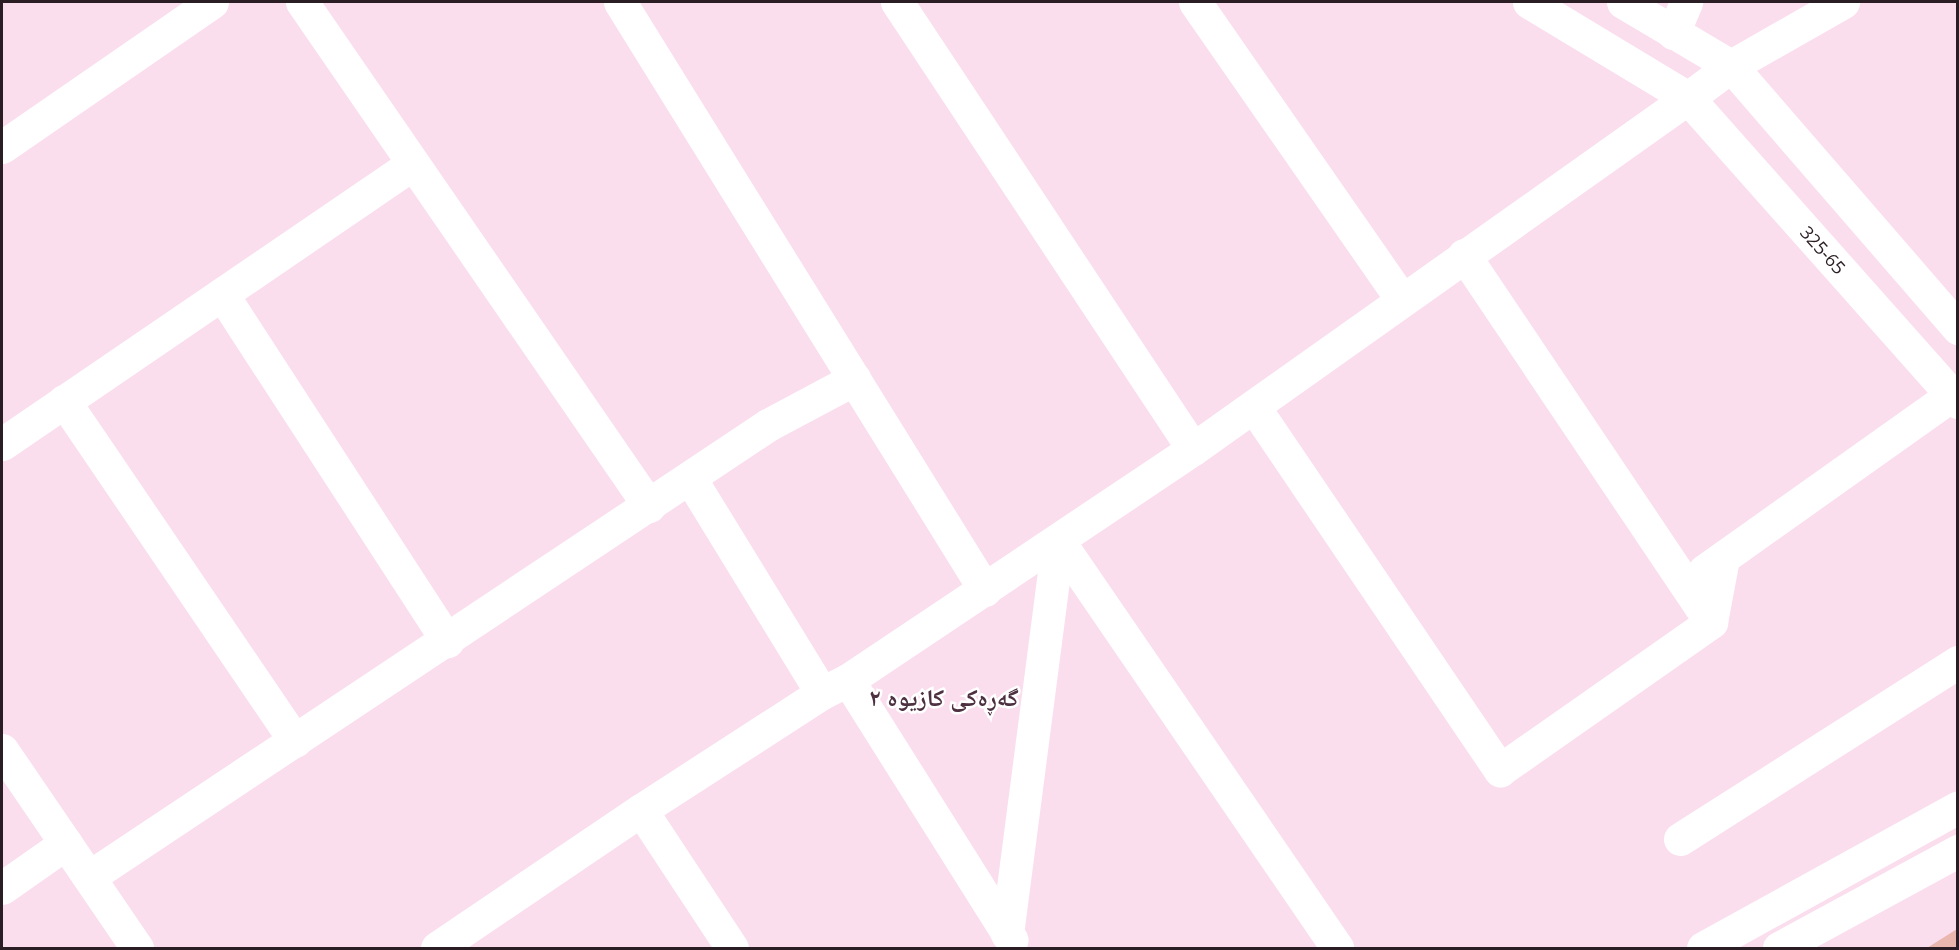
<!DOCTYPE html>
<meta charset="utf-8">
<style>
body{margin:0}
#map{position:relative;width:1959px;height:950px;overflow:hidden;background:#fbdeee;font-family:"Open Sans","Noto Naskh Arabic",sans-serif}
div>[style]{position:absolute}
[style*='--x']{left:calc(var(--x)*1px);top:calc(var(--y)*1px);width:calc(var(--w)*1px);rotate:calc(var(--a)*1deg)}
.green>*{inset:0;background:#e9b7ae}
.minor>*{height:33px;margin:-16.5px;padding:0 16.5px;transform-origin:16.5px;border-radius:16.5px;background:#fff}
.tertiary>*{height:33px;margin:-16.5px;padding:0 16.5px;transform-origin:16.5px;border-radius:16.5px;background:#fff}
span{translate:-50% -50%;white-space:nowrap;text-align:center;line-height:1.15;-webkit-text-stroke:5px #fff;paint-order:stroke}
.street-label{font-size:18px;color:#2a1d24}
.district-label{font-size:24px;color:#4d3141;font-weight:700}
.frame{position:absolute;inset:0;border:3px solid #2a1d24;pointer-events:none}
</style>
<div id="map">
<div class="green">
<div style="clip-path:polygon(1957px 929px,1957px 948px,1927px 948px)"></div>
</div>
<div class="minor">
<div style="--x:302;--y:2;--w:612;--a:55.45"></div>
<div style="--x:620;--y:2;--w:692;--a:58.17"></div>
<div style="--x:897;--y:2;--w:536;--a:56.49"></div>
<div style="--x:1195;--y:2;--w:363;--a:55.2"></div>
<div style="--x:1673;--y:33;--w:34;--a:-67"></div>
<div style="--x:2;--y:147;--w:255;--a:-34.6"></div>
<div style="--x:1464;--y:255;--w:442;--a:56.1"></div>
<div style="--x:222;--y:294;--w:414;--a:57"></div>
<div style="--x:64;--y:401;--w:411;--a:55.8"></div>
<div style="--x:1254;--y:407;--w:439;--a:55.9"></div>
<div style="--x:1500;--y:770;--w:258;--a:-35"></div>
<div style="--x:1711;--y:622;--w:65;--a:-79.4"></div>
<div style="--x:2;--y:444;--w:497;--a:-34.3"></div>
<div style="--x:690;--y:478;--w:252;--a:58.5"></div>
<div style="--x:1058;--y:540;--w:494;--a:55.6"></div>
<div style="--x:1704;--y:571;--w:304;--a:-35.4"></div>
<div style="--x:848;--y:680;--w:307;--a:57.8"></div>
<div style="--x:2;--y:750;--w:240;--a:55.7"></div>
<div style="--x:641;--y:810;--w:165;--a:56.6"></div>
<div style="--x:1680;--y:839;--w:330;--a:-32.5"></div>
<div style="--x:89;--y:877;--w:816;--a:-33.65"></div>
<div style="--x:768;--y:425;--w:98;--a:-28.1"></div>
<div style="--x:2;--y:888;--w:78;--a:-35.1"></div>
<div style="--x:1007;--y:934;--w:397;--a:-82.6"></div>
<div style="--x:437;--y:948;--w:246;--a:-34.1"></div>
<div style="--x:641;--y:810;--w:216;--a:-32.9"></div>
<div style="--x:822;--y:693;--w:29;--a:-27"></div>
<div style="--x:848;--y:680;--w:415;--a:-33.8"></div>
<div style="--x:1193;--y:449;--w:607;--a:-35.34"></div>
</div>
<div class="tertiary">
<div style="--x:1529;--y:2;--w:186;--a:31.1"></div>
<div style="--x:1688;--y:98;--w:407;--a:48.4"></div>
<div style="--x:1623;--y:2;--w:126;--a:30.7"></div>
<div style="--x:1731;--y:66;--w:347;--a:49.1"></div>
<div style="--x:1688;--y:98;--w:54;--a:-36.7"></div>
<div style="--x:1731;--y:66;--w:129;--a:-29.7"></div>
<div style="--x:1703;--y:948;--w:291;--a:-28.9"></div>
<div style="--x:1779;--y:948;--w:204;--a:-28.5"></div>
</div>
<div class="street-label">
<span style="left:1823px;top:250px;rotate:48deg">325-65</span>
</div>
<div class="district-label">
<span style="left:944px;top:697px">گەڕەکی کازیوە ٢</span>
</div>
<div class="frame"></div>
</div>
